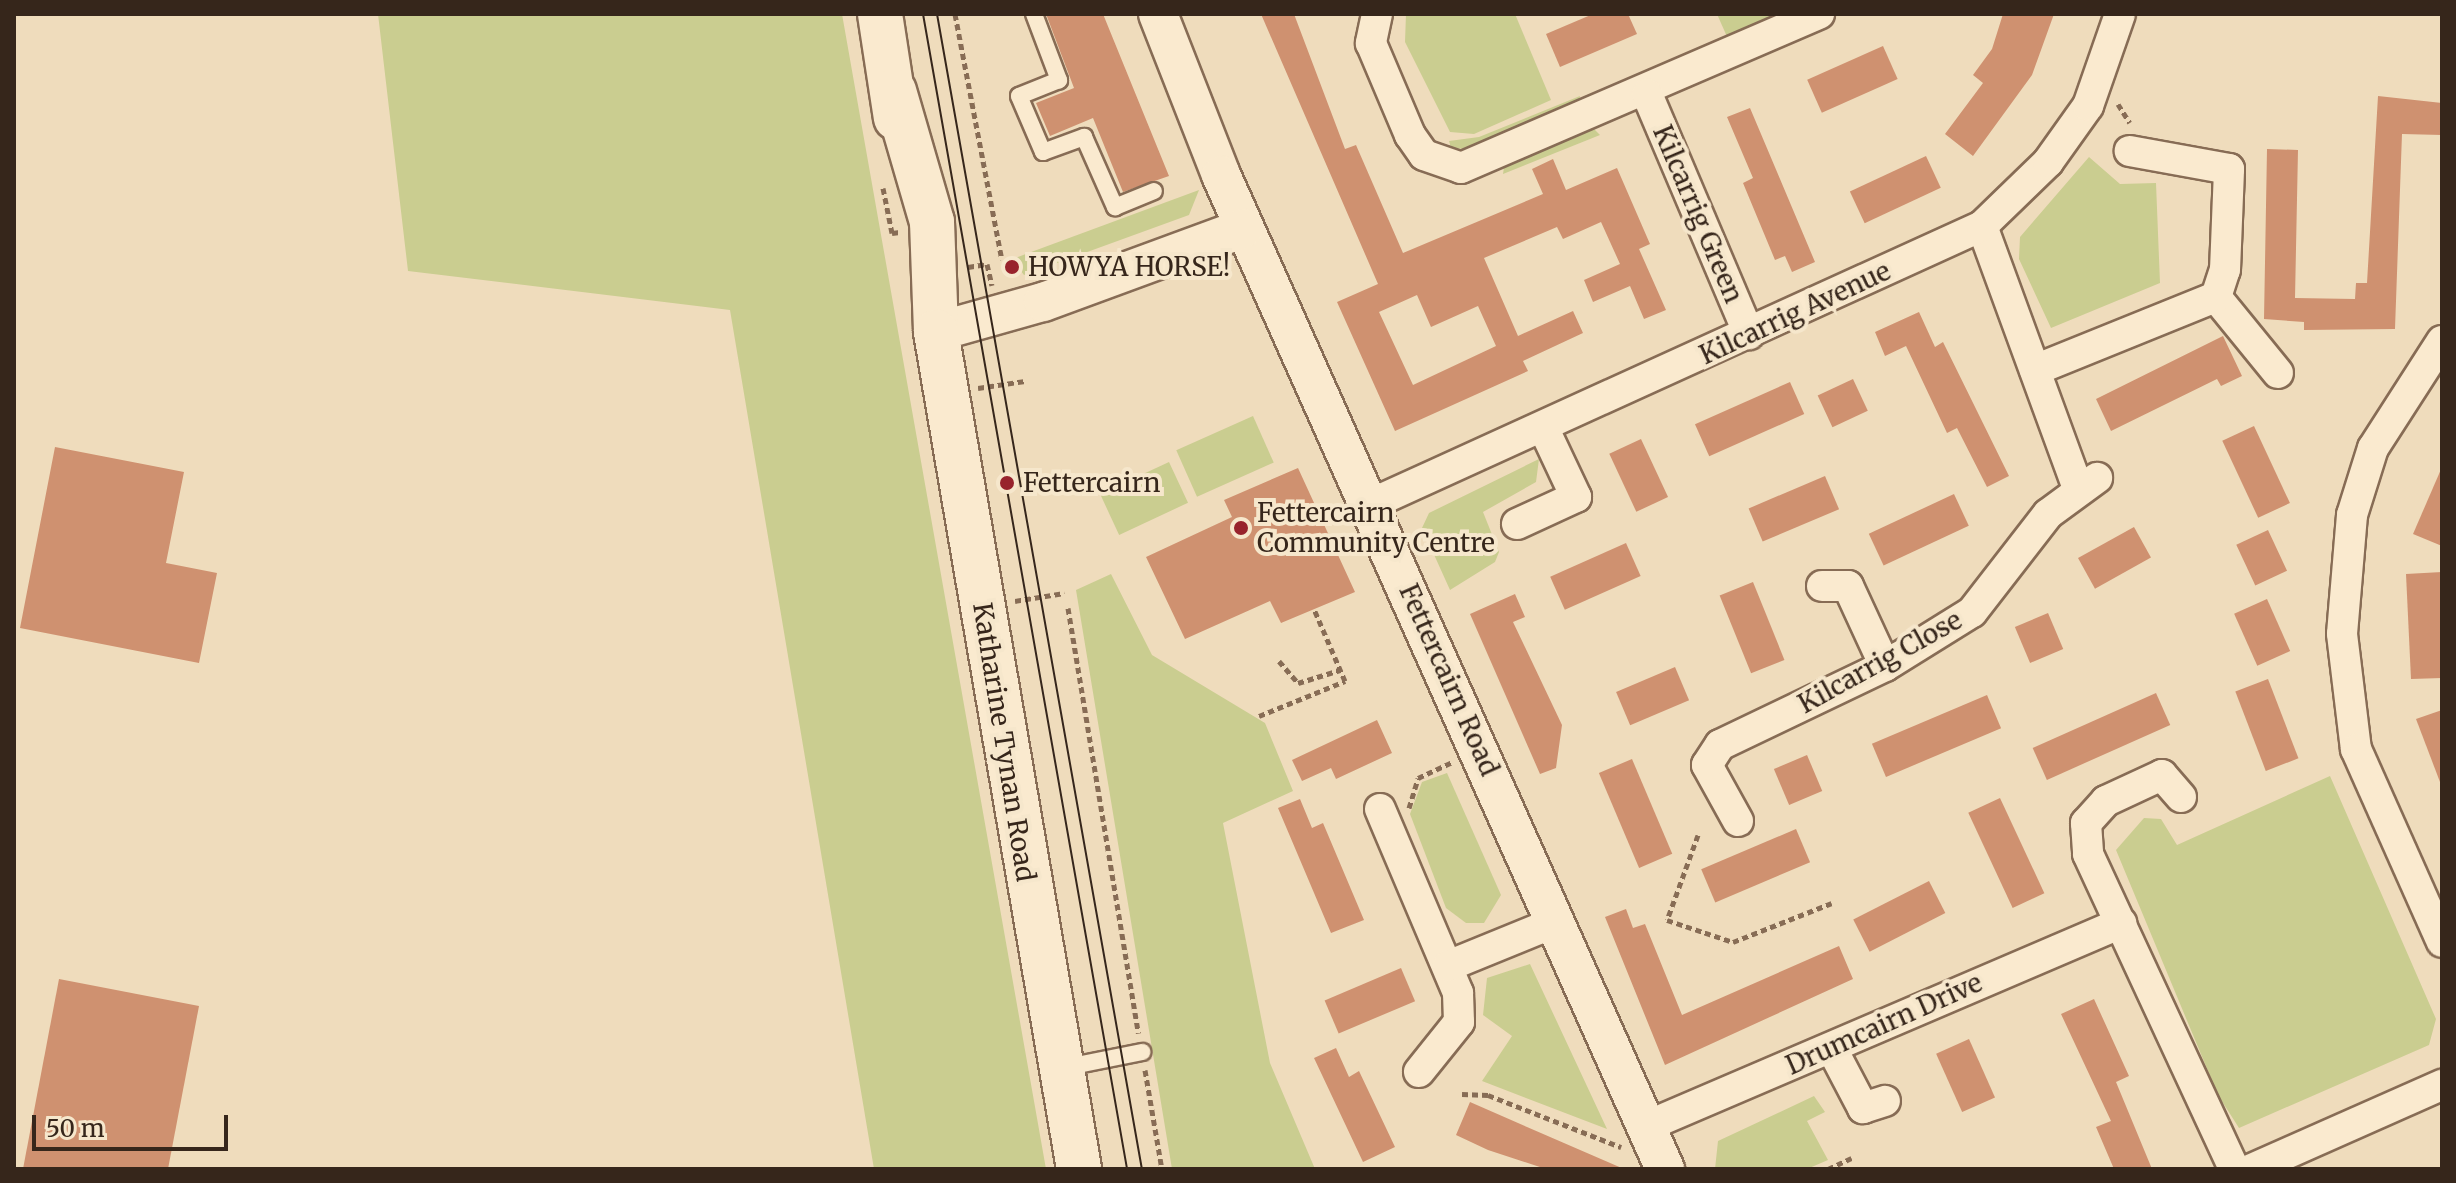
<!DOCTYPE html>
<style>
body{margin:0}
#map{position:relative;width:2456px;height:1183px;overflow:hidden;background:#efdcbc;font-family:Merriweather,serif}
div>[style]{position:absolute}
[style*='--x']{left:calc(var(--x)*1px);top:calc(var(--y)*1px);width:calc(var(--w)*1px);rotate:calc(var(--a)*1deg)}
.green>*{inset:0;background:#cacd90;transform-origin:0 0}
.building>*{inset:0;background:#cf9170;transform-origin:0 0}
.path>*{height:5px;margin-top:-2.5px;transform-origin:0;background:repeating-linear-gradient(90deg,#876c55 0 6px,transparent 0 10px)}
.roads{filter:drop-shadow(2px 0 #876c55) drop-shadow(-2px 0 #876c55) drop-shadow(0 2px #876c55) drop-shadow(0 -2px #876c55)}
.service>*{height:16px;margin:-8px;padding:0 8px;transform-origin:8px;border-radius:8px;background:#faeacf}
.minor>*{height:30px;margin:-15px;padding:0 15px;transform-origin:15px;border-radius:15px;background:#faeacf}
.tertiary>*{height:38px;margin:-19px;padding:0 19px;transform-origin:19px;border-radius:19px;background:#faeacf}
.secondary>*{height:44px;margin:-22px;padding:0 22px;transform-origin:22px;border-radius:22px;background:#faeacf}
.tram>*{height:2px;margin:-1px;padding:0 1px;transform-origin:1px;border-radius:1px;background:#36261b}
.dots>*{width:22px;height:22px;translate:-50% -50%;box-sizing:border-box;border:4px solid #f6e7cc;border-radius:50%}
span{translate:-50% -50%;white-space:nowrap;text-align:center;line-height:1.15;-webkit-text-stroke:8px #f6e7cc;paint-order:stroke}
.street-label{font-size:26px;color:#36261b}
.poi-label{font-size:26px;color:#36261b}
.left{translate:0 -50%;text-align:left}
.frame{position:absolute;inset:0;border:16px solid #36261b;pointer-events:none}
.scale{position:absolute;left:32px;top:1115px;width:196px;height:36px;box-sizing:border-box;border:4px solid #36261b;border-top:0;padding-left:10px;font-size:24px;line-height:28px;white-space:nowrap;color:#36261b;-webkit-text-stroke:6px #f6e7cc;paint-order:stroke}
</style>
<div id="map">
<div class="green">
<div style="clip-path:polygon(378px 14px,842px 14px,1046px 1169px,874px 1169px,730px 310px,408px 271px)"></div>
<div style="clip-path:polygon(1406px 14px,1515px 14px,1551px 100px,1474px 134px,1450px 132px,1405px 42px)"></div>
<div style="clip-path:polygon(1717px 14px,1787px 14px,1728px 39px)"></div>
<div style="clip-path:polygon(1580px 96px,1579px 103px,1468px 149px,1451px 148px,1449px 141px,1479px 137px)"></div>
<div style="clip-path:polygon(1594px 129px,1600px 135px,1503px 174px,1504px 167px)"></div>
<div style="clip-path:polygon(2089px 157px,2120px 184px,2156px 183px,2160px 283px,2051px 328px,2019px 259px,2020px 237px)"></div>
<div style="clip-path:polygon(1199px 190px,1189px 215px,1024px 275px,1017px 266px,1015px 258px)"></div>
<div style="left:1253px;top:416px;width:51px;height:84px;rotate:66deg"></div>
<div style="clip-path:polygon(1539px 459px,1536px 482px,1483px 512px,1499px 552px,1495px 562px,1450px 590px,1422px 528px,1429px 513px)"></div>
<div style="left:1169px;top:462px;width:45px;height:76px;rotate:65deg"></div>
<div style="clip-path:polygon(1111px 574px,1152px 655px,1265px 723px,1293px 791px,1223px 823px,1270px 1063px,1315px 1169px,1172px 1169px,1076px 590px)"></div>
<div style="clip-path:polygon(1447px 773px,1501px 895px,1484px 923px,1466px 923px,1446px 908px,1410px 814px,1422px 782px)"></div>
<div style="clip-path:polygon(2330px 776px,2436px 1019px,2429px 1045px,2239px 1128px,2218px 1095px,2116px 850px,2144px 818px,2161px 819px,2177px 845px)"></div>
<div style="clip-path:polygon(1530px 964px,1607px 1129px,1482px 1081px,1512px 1036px,1483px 1015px,1487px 978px)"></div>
<div style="clip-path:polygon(1814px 1096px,1825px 1112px,1807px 1121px,1828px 1160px,1807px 1169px,1715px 1169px,1718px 1141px)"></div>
</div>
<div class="building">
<div style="clip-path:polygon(1046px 14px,1103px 14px,1169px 176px,1123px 192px,1093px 118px,1050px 136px,1036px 103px,1074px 88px)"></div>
<div style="clip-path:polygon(evenodd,1261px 14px,1294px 14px,1345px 149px,1356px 145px,1403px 253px,1543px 194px,1532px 169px,1553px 159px,1566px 190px,1617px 168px,1650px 244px,1639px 249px,1666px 310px,1644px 319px,1630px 286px,1593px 302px,1584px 280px,1620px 264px,1601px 222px,1563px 239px,1557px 227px,1484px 258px,1518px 336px,1573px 311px,1583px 333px,1523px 361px,1528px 371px,1395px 431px,1337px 302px,1378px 284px,1261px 14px,1417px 295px,1431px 327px,1478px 306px,1496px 346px,1413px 385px,1379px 312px,1417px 295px)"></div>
<div style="clip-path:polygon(1593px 14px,1628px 14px,1637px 34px,1560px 67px,1546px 34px)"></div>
<div style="clip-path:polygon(2003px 14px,2054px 14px,2032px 75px,1973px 156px,1945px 134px,1983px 83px,1973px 75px,1992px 49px)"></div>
<div style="left:1883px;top:46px;width:36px;height:83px;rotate:66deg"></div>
<div style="clip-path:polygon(2378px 96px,2442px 103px,2442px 135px,2402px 134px,2395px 329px,2304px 330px,2304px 322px,2264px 319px,2267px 149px,2298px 150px,2295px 298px,2355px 299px,2356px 283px,2367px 283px)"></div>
<div style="clip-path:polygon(1750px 108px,1815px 262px,1792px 272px,1785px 256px,1775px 260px,1743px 183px,1753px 178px,1727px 117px)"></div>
<div style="left:1926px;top:156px;width:35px;height:84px;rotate:65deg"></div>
<div style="clip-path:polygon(1919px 312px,1935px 347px,1943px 342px,2009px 476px,1987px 487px,1957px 428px,1947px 433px,1906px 346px,1885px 356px,1875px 332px)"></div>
<div style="clip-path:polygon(2223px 336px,2242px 376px,2221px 386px,2217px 379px,2111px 431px,2096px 399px)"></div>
<div style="left:1853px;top:379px;width:35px;height:39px;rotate:65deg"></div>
<div style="left:1790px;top:382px;width:35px;height:104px;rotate:66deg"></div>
<div style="left:2254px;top:426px;width:85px;height:35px;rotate:65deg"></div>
<div style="left:1641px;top:439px;width:64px;height:35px;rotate:65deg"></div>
<div style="clip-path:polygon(55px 447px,184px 472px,166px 563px,217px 573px,199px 663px,20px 628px)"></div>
<div style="clip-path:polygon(2442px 467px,2442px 546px,2413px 534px)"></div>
<div style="clip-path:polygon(1298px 468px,1355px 592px,1281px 623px,1270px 601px,1185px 639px,1146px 557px,1232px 517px,1224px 500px)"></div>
<div style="left:1825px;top:476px;width:36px;height:83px;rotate:67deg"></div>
<div style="left:1954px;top:494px;width:35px;height:94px;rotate:65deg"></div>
<div style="left:2134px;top:527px;width:35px;height:64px;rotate:61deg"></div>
<div style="left:2268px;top:530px;width:45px;height:35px;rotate:65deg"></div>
<div style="left:1626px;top:543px;width:36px;height:83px;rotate:66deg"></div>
<div style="clip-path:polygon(2442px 572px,2442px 678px,2411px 679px,2406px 574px)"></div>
<div style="left:1753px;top:582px;width:84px;height:36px;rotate:68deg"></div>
<div style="clip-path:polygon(1515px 594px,1525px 617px,1513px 622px,1562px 725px,1556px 768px,1540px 774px,1470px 614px)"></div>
<div style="left:2267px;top:599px;width:57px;height:36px;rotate:66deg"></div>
<div style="left:2048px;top:613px;width:39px;height:36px;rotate:67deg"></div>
<div style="left:1675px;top:667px;width:36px;height:64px;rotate:67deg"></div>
<div style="left:2268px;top:679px;width:85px;height:35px;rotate:69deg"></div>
<div style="left:2156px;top:693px;width:35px;height:135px;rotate:66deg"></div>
<div style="left:1987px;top:695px;width:36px;height:125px;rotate:67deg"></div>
<div style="clip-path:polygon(2442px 710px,2442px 782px,2440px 782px,2416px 719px)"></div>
<div style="clip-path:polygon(1377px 720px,1392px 753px,1336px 779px,1331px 768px,1302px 781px,1292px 760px)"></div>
<div style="left:1807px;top:755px;width:39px;height:36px;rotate:67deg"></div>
<div style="left:1632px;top:759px;width:103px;height:36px;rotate:67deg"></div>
<div style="left:2000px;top:798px;width:105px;height:35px;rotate:65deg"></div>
<div style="clip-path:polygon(1300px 799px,1312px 828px,1323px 823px,1364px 920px,1331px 933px,1278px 808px)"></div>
<div style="left:1796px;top:829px;width:36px;height:103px;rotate:67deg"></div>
<div style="left:1929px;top:881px;width:36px;height:85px;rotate:63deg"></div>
<div style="clip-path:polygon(1626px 909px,1633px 928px,1645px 924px,1682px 1015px,1839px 946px,1853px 979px,1665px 1065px,1605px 917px)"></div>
<div style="left:1401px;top:968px;width:36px;height:83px;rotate:67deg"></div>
<div style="clip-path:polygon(59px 979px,199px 1006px,168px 1169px,23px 1169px)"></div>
<div style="clip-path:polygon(2094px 999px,2129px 1076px,2116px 1082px,2152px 1169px,2114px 1169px,2096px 1127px,2111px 1121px,2061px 1014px)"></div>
<div style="left:1969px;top:1039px;width:64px;height:36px;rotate:66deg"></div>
<div style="clip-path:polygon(1336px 1048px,1349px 1077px,1359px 1071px,1395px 1147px,1363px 1162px,1314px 1058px)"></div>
<div style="clip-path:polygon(1470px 1102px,1527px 1127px,1624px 1169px,1546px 1169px,1488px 1150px,1456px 1135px)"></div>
</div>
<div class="path">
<div style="--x:955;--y:14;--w:250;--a:79.2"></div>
<div style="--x:2118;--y:104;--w:22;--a:58"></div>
<div style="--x:883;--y:188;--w:46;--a:78.7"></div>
<div style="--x:892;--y:233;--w:8;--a:-7"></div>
<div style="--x:968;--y:267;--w:19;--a:-9"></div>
<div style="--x:987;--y:264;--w:22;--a:77"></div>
<div style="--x:978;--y:388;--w:48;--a:-8.5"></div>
<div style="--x:1015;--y:601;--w:50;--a:-9.3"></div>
<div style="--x:1068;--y:608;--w:431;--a:80.6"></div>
<div style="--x:1279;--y:661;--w:29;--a:49"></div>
<div style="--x:1298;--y:683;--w:44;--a:-17.2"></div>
<div style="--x:1259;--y:716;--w:93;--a:-22.1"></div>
<div style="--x:1345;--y:681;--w:78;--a:-113.3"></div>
<div style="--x:1409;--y:808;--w:31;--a:-73"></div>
<div style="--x:1418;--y:778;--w:38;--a:-25"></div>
<div style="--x:1698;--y:835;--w:90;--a:110"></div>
<div style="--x:1667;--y:920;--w:70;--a:18.4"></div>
<div style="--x:1733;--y:942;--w:106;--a:-21.5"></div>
<div style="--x:1145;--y:1070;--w:100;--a:80.3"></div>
<div style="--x:1462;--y:1094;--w:26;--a:2"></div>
<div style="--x:1488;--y:1095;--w:143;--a:21.4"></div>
<div style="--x:1828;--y:1169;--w:26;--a:-25"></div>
</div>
<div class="roads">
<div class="service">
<div style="--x:1034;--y:14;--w:71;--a:69.3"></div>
<div style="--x:1059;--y:80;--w:43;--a:158.2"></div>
<div style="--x:1019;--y:96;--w:61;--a:66.8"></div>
<div style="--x:1043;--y:152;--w:44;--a:-20.1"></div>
<div style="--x:1084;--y:137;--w:77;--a:66.1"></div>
<div style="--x:1115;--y:207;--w:42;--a:-22.3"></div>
<div style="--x:1062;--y:1068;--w:82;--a:-11.3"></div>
</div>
<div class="minor">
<div style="--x:1377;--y:14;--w:30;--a:102"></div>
<div style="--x:1371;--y:43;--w:100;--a:67"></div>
<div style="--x:1410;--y:135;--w:24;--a:55"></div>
<div style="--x:1424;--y:155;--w:39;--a:19"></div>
<div style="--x:1461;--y:168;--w:390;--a:-23.3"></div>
<div style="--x:1647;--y:94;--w:261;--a:67"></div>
<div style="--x:1982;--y:226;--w:279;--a:69.9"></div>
<div style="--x:2216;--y:297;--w:98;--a:50.8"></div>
<div style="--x:2442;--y:341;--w:127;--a:122.8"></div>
<div style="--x:2373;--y:448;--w:70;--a:107.4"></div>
<div style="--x:2352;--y:515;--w:119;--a:94.8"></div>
<div style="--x:2342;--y:634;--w:116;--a:83.1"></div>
<div style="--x:2356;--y:749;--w:211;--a:66"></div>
<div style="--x:2035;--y:370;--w:195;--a:-22"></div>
<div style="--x:2216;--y:297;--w:28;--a:-72"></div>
<div style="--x:2225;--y:270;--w:101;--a:-87.7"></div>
<div style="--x:2229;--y:169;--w:101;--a:-169.7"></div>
<div style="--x:1371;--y:504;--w:671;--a:-24.47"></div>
<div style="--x:1982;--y:226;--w:92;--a:-44.1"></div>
<div style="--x:2048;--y:162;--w:69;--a:-54.5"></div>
<div style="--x:2088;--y:106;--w:97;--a:-70.8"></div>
<div style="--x:1517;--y:524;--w:65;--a:-24.6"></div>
<div style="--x:1576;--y:497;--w:77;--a:-115.2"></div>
<div style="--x:1822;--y:586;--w:26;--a:0"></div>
<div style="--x:1848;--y:586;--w:88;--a:65.2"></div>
<div style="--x:2181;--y:797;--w:29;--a:-131"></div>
<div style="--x:2162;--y:775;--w:62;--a:155.1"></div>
<div style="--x:2106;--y:801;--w:30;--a:132"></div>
<div style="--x:2086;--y:823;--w:31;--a:86"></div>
<div style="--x:2088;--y:854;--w:347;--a:65.1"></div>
<div style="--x:1380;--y:809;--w:200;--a:67"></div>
<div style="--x:1458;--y:993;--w:29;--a:88"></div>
<div style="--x:1459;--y:1022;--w:64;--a:128.7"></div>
<div style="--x:1738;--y:821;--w:64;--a:-119"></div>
<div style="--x:1707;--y:765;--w:24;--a:-57"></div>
<div style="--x:1720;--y:745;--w:183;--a:-25.6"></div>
<div style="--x:1885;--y:666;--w:102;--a:-31.8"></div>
<div style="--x:1972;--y:612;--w:124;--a:-52.2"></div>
<div style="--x:2048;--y:514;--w:61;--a:-36.3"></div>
<div style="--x:1448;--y:966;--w:117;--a:-22.2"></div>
<div style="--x:1832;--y:1049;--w:67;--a:62.3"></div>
<div style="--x:1863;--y:1108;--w:23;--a:-18"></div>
<div style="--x:1647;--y:1126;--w:516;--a:-23.18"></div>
<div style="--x:2252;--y:1169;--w:208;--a:-23.9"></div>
</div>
<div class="tertiary">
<div style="--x:1158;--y:14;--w:173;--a:68.6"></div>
<div style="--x:1221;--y:175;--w:1089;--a:65.93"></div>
<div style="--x:936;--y:332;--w:111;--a:-15.7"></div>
<div style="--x:1043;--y:302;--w:214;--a:-20.2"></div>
</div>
<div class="secondary">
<div style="--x:880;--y:14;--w:105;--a:81.3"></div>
<div style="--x:894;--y:91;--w:136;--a:73.8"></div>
<div style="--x:932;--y:222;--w:110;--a:87.9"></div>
<div style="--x:936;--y:332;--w:849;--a:80.3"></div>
</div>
</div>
<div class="tram">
<div style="--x:923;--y:14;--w:1173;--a:79.98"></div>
<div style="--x:937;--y:14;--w:1173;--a:79.94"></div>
</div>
<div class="dots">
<div style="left:1012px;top:267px;background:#98232c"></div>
<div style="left:1007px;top:483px;background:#98232c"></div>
<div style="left:1241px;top:528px;background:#98232c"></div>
</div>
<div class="street-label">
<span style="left:1698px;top:214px;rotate:67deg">Kilcarrig Green</span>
<span style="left:1795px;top:313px;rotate:-25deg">Kilcarrig Avenue</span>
<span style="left:1880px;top:662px;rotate:-29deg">Kilcarrig Close</span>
<span style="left:1449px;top:680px;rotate:66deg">Fettercairn Road</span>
<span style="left:1004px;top:742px;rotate:81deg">Katharine Tynan Road</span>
<span style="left:1884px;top:1024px;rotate:-24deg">Drumcairn Drive</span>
</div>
<div class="poi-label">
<span class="left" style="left:1028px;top:267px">HOWYA HORSE!</span>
<span class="left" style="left:1023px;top:483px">Fettercairn</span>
<span class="left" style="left:1257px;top:528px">Fettercairn<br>Community Centre</span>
</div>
<div class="frame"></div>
<div class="scale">50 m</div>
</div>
